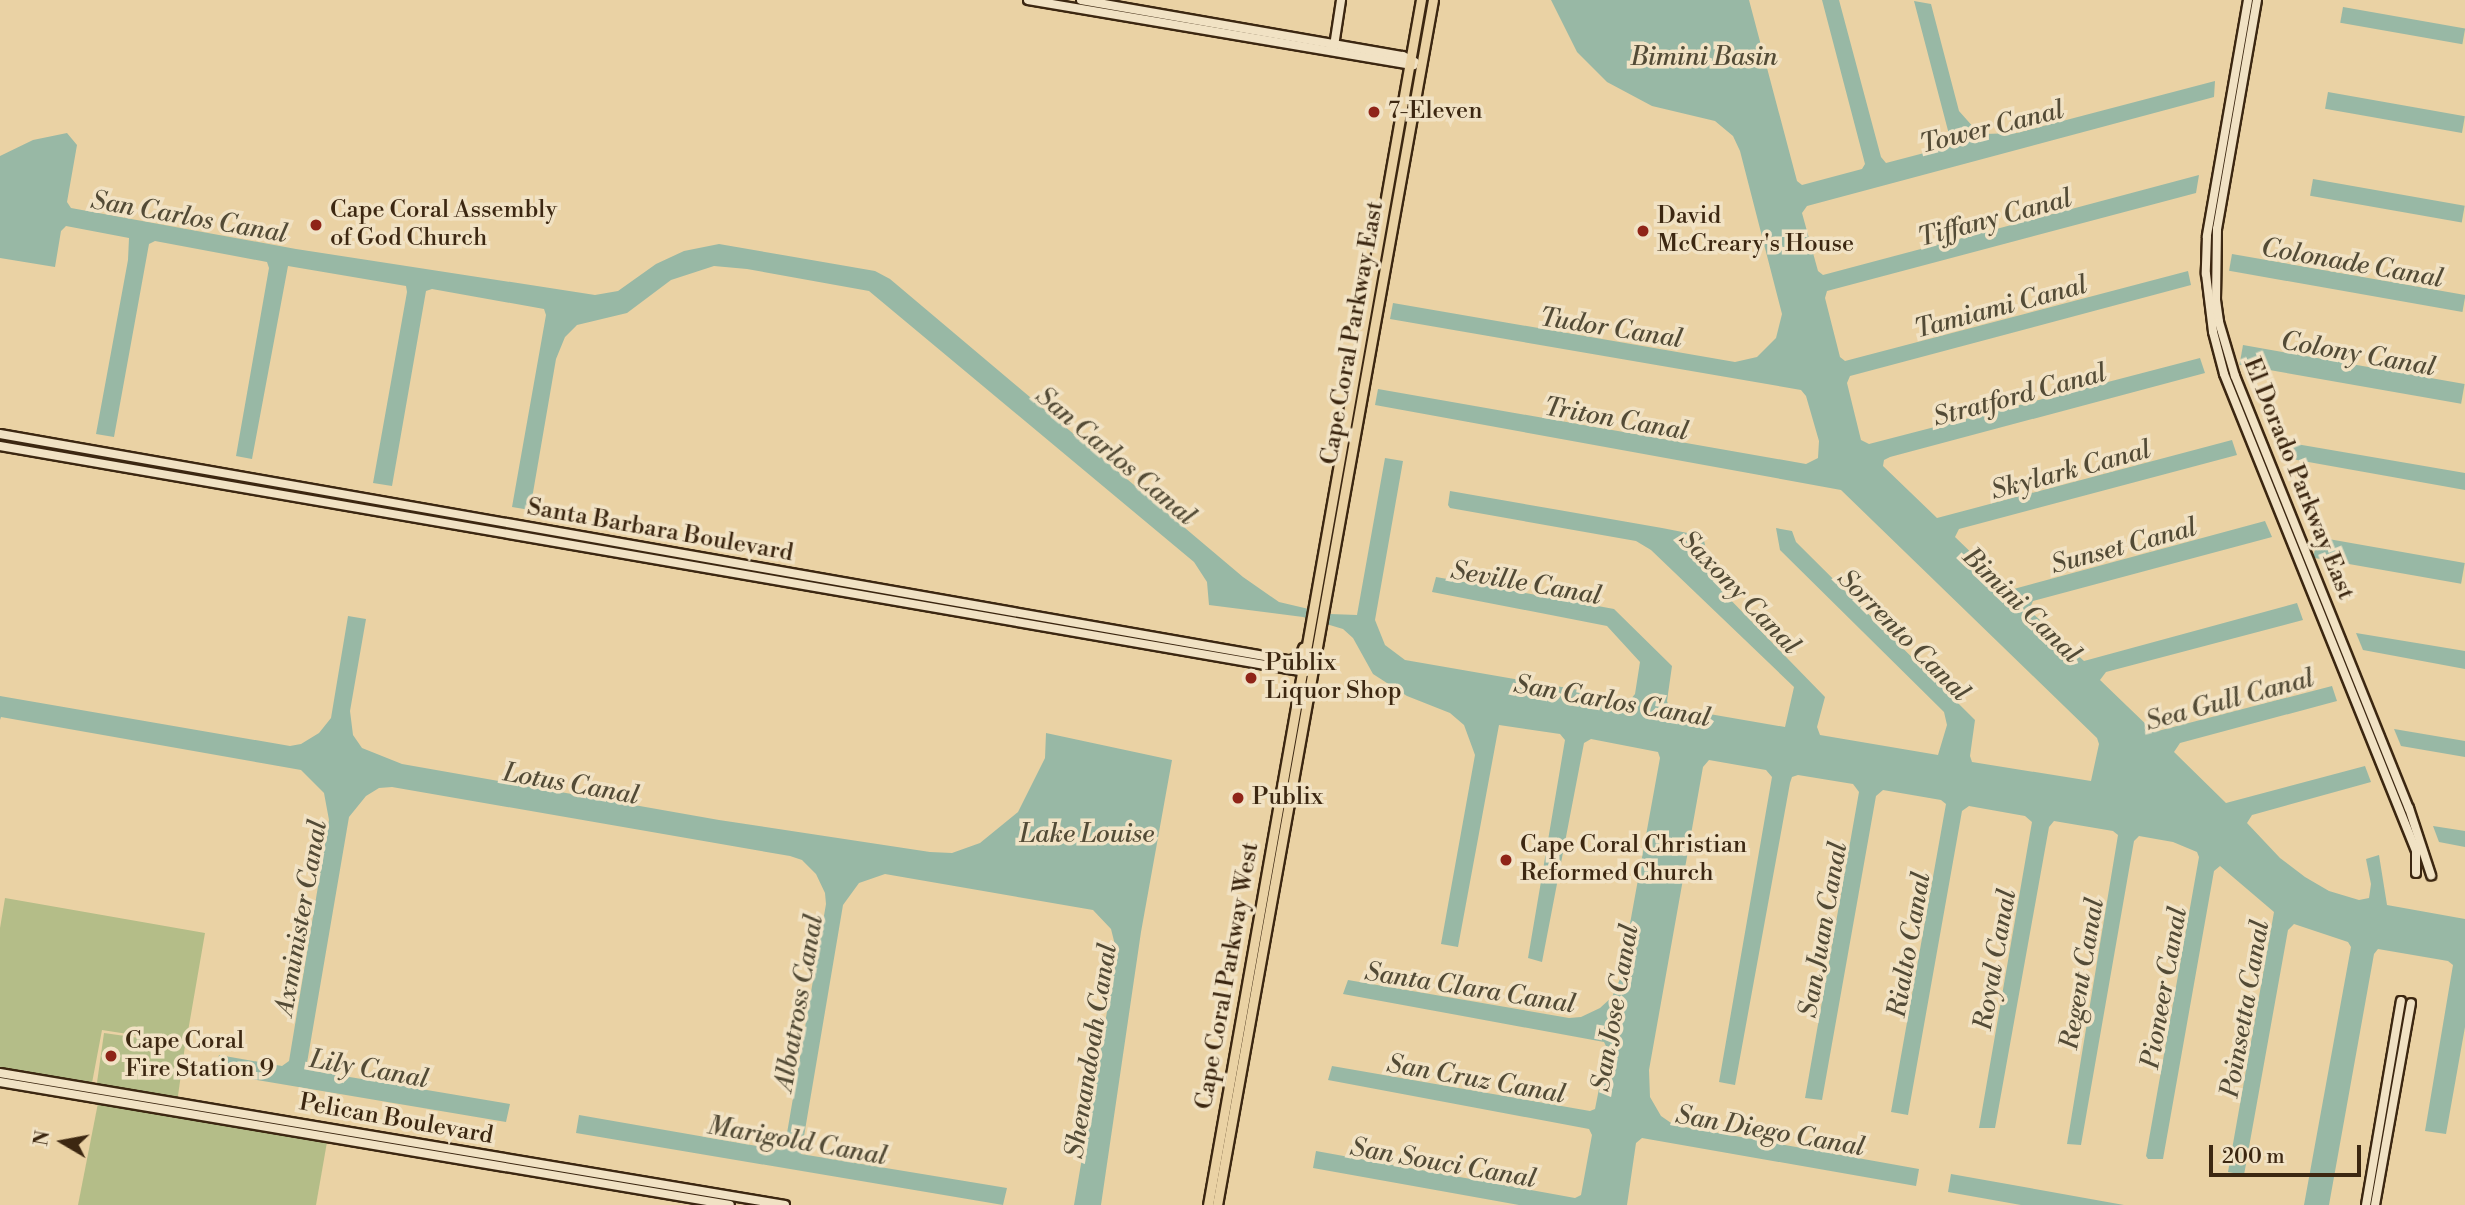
<!DOCTYPE html>
<style>
body{margin:0}
#map{position:relative;width:2465px;height:1205px;overflow:hidden;background:#ead2a4;font-family:"Libre Bodoni",serif}
div>[style]{position:absolute}
[style*='--x']{left:calc(var(--x)*1px);top:calc(var(--y)*1px);width:calc(var(--w)*1px);rotate:calc(var(--a)*1deg)}
.green>*{inset:0;background:#b4bd88;transform-origin:0 0}
.water>*{inset:0;background:#98b8a5;transform-origin:0 0}
.roads{filter:drop-shadow(2px 0 #3c2711) drop-shadow(-2px 0 #3c2711) drop-shadow(0 2px #3c2711) drop-shadow(0 -2px #3c2711)}
.secondary>*{height:8px;margin:-4px;padding:0 4px;transform-origin:4px;border-radius:4px;background:#f1e2c4}
.primary>*{height:9px;margin:-4.5px;padding:0 4.5px;transform-origin:4.5px;border-radius:4.5px;background:#ead2a4}
.dots>*{width:19px;height:19px;translate:-50% -50%;box-sizing:border-box;border:4px solid #f1e2c4;border-radius:50%}
span{translate:-50% -50%;white-space:nowrap;text-align:center;line-height:1.15;-webkit-text-stroke:7px #f1e2c4;paint-order:stroke}
.poi-label{font-size:24px;color:#3c2711}
.left{translate:0 -50%;text-align:left}
.street-label{font-size:24px;color:#3c2711}
.water-label{font-size:26px;color:#534b36;font-style:italic}
.north{position:absolute;left:28px;top:1107px;width:70px;height:70px;-webkit-text-stroke:5px #f1e2c4;paint-order:stroke;rotate:280deg;font-size:19px;font-weight:700;line-height:28px;text-align:center;color:#3c2711}
.north::after{content:'';display:block;margin:auto;width:24px;height:32px;background:#3c2711;clip-path:polygon(50% 0,100% 100%,50% 72%,0 100%)}
.scale{position:absolute;left:2209px;top:1145px;width:152px;height:32px;box-sizing:border-box;border:4px solid #3c2711;border-top:0;padding-left:9px;font-size:21px;line-height:24px;white-space:nowrap;color:#3c2711;-webkit-text-stroke:5px #f1e2c4;paint-order:stroke}
</style>
<div id="map">
<div class="green">
<div style="clip-path:polygon(5px 898px,205px 933px,186px 1043px,102px 1030px,92px 1083px,0 1067px,0 928px)"></div>
<div style="left:104px;top:1033px;width:82px;height:53px;rotate:8deg"></div>
<div style="clip-path:polygon(98px 1103px,327px 1142px,316px 1205px,78px 1205px)"></div>
</div>
<div class="water">
<div style="clip-path:polygon(1551px 0,1749px 0,1797px 181px,1802px 185px,1862px 169px,1865px 164px,1822px 0,1839px 0,1881px 157px,1886px 163px,1947px 147px,1951px 142px,1914px 1px,1931px 4px,1959px 111px,1975px 129px,1984px 134px,2017px 133px,2215px 81px,2214px 97px,1807px 206px,1802px 213px,1818px 271px,1823px 275px,2199px 175px,2196px 193px,1827px 291px,1825px 298px,1840px 357px,1845px 361px,2188px 271px,2191px 285px,1850px 376px,1847px 383px,1861px 440px,1869px 444px,2200px 358px,2205px 373px,1890px 457px,1884px 460px,1883px 466px,1937px 518px,2232px 440px,2237px 455px,1959px 529px,1955px 537px,2010px 590px,2265px 521px,2272px 537px,2033px 601px,2029px 610px,2084px 661px,2297px 603px,2303px 620px,2106px 672px,2100px 680px,2154px 732px,2332px 686px,2337px 701px,2180px 743px,2174px 752px,2226px 803px,2365px 766px,2371px 782px,2252px 815px,2247px 823px,2280px 858px,2305px 877px,2329px 891px,2359px 900px,2369px 898px,2371px 884px,2366px 859px,2379px 855px,2387px 905px,2465px 919px,2465px 1027px,2446px 1134px,2425px 1131px,2453px 965px,2448px 961px,2378px 949px,2374px 954px,2329px 1205px,2304px 1205px,2351px 947px,2348px 942px,2294px 924px,2288px 930px,2244px 1175px,2228px 1172px,2274px 912px,2220px 866px,2214px 871px,2163px 1159px,2148px 1159px,2146px 1156px,2199px 857px,2197px 852px,2173px 842px,2139px 836px,2134px 841px,2081px 1145px,2067px 1144px,2118px 835px,2113px 831px,2054px 821px,2049px 827px,1995px 1128px,1979px 1128px,2032px 822px,2025px 816px,1969px 806px,1962px 811px,1908px 1115px,1891px 1112px,1946px 804px,1941px 800px,1883px 790px,1876px 796px,1822px 1100px,1805px 1098px,1859px 792px,1853px 784px,1798px 775px,1792px 777px,1790px 783px,1735px 1085px,1719px 1082px,1772px 777px,1766px 770px,1709px 760px,1703px 767px,1649px 1070px,1650px 1097px,1661px 1116px,1674px 1125px,1919px 1169px,1916px 1186px,1642px 1138px,1636px 1143px,1627px 1205px,1519px 1205px,1313px 1168px,1316px 1151px,1575px 1198px,1581px 1195px,1592px 1135px,1589px 1129px,1328px 1080px,1332px 1066px,1590px 1111px,1595px 1109px,1607px 1048px,1604px 1042px,1343px 994px,1348px 980px,1569px 1018px,1581px 1017px,1600px 1008px,1612px 997px,1620px 979px,1660px 758px,1658px 752px,1591px 739px,1584px 743px,1542px 962px,1528px 958px,1565px 740px,1560px 734px,1499px 725px,1458px 947px,1441px 944px,1475px 755px,1464px 725px,1450px 713px,1407px 696px,1373px 674px,1353px 638px,1343px 629px,1303px 617px,1209px 605px,1207px 582px,1194px 562px,869px 291px,747px 269px,714px 266px,671px 280px,627px 313px,577px 325px,565px 337px,556px 359px,530px 510px,512px 507px,546px 315px,544px 309px,432px 289px,426px 291px,392px 486px,373px 483px,407px 292px,406px 286px,288px 266px,252px 459px,236px 456px,269px 268px,267px 262px,155px 241px,149px 244px,114px 437px,96px 434px,128px 260px,129px 238px,66px 226px,61px 231px,55px 267px,0 258px,0 156px,33px 140px,67px 133px,77px 145px,67px 202px,71px 208px,296px 249px,595px 295px,618px 291px,656px 264px,684px 251px,719px 244px,875px 271px,890px 279px,1243px 577px,1279px 602px,1330px 614px,1357px 615px,1385px 458px,1403px 461px,1375px 620px,1385px 645px,1405px 660px,1631px 699px,1635px 694px,1640px 662px,1607px 626px,1432px 592px,1436px 577px,1587px 604px,1614px 609px,1672px 666px,1667px 701px,1669px 707px,1785px 727px,1794px 687px,1651px 550px,1636px 541px,1450px 508px,1448px 505px,1450px 491px,1662px 528px,1703px 536px,1711px 572px,1721px 590px,1825px 697px,1817px 727px,1820px 735px,1938px 755px,1947px 725px,1944px 712px,1780px 550px,1776px 528px,1792px 531px,1796px 542px,1975px 720px,1970px 756px,1972px 762px,2091px 781px,2099px 744px,2097px 738px,1841px 490px,1375px 405px,1378px 389px,1806px 464px,1818px 458px,1819px 441px,1806px 396px,1801px 390px,1390px 319px,1393px 303px,1735px 362px,1757px 357px,1776px 338px,1782px 314px,1740px 151px,1733px 136px,1715px 121px,1652px 106px,1607px 82px,1577px 52px)"></div>
<div style="left:2343px;top:7px;width:124px;height:16px;rotate:10deg"></div>
<div style="left:2328px;top:92px;width:139px;height:17px;rotate:10deg"></div>
<div style="left:2313px;top:179px;width:154px;height:17px;rotate:10deg"></div>
<div style="left:2232px;top:254px;width:237px;height:17px;rotate:10deg"></div>
<div style="left:2243px;top:345px;width:225px;height:20px;rotate:10deg"></div>
<div style="clip-path:polygon(2278px 441px,2465px 473px,2465px 490px,2286px 458px)"></div>
<div style="left:2317px;top:537px;width:150px;height:21px;rotate:10deg"></div>
<div style="clip-path:polygon(348px 616px,366px 619px,350px 711px,353px 735px,362px 748px,402px 764px,719px 820px,930px 852px,952px 853px,980px 843px,1018px 812px,1045px 758px,1046px 733px,1172px 760px,1141px 932px,1101px 1205px,1074px 1205px,1117px 953px,1111px 929px,1093px 910px,885px 874px,859px 883px,843px 905px,801px 1154px,1007px 1188px,1003px 1205px,576px 1133px,579px 1115px,780px 1150px,785px 1145px,826px 904px,825px 893px,816px 874px,802px 860px,790px 856px,392px 787px,379px 788px,366px 796px,349px 817px,307px 1063px,314px 1071px,510px 1104px,506px 1122px,216px 1073px,219px 1055px,282px 1066px,289px 1061px,329px 820px,324px 793px,301px 770px,1px 717px,0 720px,0 696px,290px 746px,301px 744px,319px 733px,331px 718px)"></div>
<div style="clip-path:polygon(2356px 633px,2465px 651px,2465px 669px,2363px 650px)"></div>
<div style="clip-path:polygon(2394px 729px,2465px 741px,2465px 757px,2401px 746px)"></div>
<div style="clip-path:polygon(2433px 826px,2465px 831px,2465px 847px,2439px 842px)"></div>
<div style="clip-path:polygon(1951px 1174px,2124px 1205px,2021px 1205px,1948px 1192px)"></div>
</div>
<div class="roads">
<div class="secondary">
<div style="--x:1028;--y:0;--w:391;--a:9.6"></div>
<div style="--x:1081;--y:0;--w:327;--a:9.9"></div>
<div style="--x:1403;--y:56;--w:13;--a:27"></div>
<div style="--x:2248;--y:0;--w:240;--a:99.9"></div>
<div style="--x:2207;--y:236;--w:38;--a:92"></div>
<div style="--x:2206;--y:274;--w:58;--a:83.1"></div>
<div style="--x:2213;--y:332;--w:43;--a:75.3"></div>
<div style="--x:2224;--y:374;--w:514;--a:68.07"></div>
<div style="--x:2416;--y:851;--w:22;--a:90"></div>
<div style="--x:2257;--y:0;--w:232;--a:99.9"></div>
<div style="--x:2217;--y:229;--w:71;--a:90.8"></div>
<div style="--x:2216;--y:300;--w:22;--a:82"></div>
<div style="--x:2219;--y:322;--w:56;--a:73.5"></div>
<div style="--x:2235;--y:376;--w:466;--a:68.1"></div>
<div style="--x:2409;--y:808;--w:71;--a:71.8"></div>
<div style="--x:1334;--y:46;--w:47;--a:-81.3"></div>
<div style="--x:0;--y:434;--w:1330;--a:9.96"></div>
<div style="--x:0;--y:446;--w:1325;--a:9.82"></div>
<div style="--x:0;--y:1073;--w:796;--a:9.55"></div>
<div style="--x:0;--y:1082;--w:740;--a:9.56"></div>
<div style="--x:2366;--y:1205;--w:207;--a:-80.3"></div>
<div style="--x:2375;--y:1205;--w:205;--a:-79.9"></div>
</div>
<div class="primary">
<div style="--x:1291;--y:660;--w:10;--a:-24"></div>
<div style="--x:1300;--y:656;--w:9;--a:-69"></div>
<div style="--x:1208;--y:1205;--w:1224;--a:-79.98"></div>
<div style="--x:1217;--y:1205;--w:1224;--a:-79.84"></div>
</div>
</div>
<div class="dots">
<div style="left:1374px;top:112px;background:#8f2418"></div>
<div style="left:316px;top:225px;background:#8f2418"></div>
<div style="left:1643px;top:231px;background:#8f2418"></div>
<div style="left:1251px;top:678px;background:#8f2418"></div>
<div style="left:1238px;top:798px;background:#8f2418"></div>
<div style="left:1506px;top:860px;background:#8f2418"></div>
<div style="left:111px;top:1056px;background:#8f2418"></div>
</div>
<div class="poi-label">
<span class="left" style="left:1388px;top:112px">7-Eleven</span>
<span class="left" style="left:330px;top:225px">Cape Coral Assembly<br>of God Church</span>
<span class="left" style="left:1657px;top:231px">David<br>McCreary's House</span>
<span class="left" style="left:1265px;top:678px">Publix<br>Liquor Shop</span>
<span class="left" style="left:1252px;top:798px">Publix</span>
<span class="left" style="left:1520px;top:860px">Cape Coral Christian<br>Reformed Church</span>
<span class="left" style="left:125px;top:1056px">Cape Coral<br>Fire Station 9</span>
</div>
<div class="street-label">
<span style="left:1353px;top:333px;rotate:-80deg">Cape Coral Parkway East</span>
<span style="left:2298px;top:479px;rotate:68deg">El Dorado Parkway East</span>
<span style="left:660px;top:531px;rotate:10deg">Santa Barbara Boulevard</span>
<span style="left:1228px;top:976px;rotate:-80deg">Cape Coral Parkway West</span>
<span style="left:396px;top:1120px;rotate:10deg">Pelican Boulevard</span>
</div>
<div class="water-label">
<span style="left:1704px;top:58px">Bimini Basin</span>
<span style="left:1992px;top:128px;rotate:-14deg">Tower Canal</span>
<span style="left:189px;top:218px;rotate:10deg">San Carlos Canal</span>
<span style="left:1995px;top:219px;rotate:-15deg">Tiffany Canal</span>
<span style="left:2352px;top:264px;rotate:10deg">Colonade Canal</span>
<span style="left:2001px;top:308px;rotate:-15deg">Tamiami Canal</span>
<span style="left:1611px;top:329px;rotate:9deg">Tudor Canal</span>
<span style="left:2358px;top:355px;rotate:10deg">Colony Canal</span>
<span style="left:2020px;top:396px;rotate:-15deg">Stratford Canal</span>
<span style="left:1616px;top:420px;rotate:10deg">Triton Canal</span>
<span style="left:1115px;top:457px;rotate:40deg">San Carlos Canal</span>
<span style="left:2071px;top:471px;rotate:-15deg">Skylark Canal</span>
<span style="left:2124px;top:547px;rotate:-15deg">Sunset Canal</span>
<span style="left:1526px;top:584px;rotate:10deg">Seville Canal</span>
<span style="left:1739px;top:593px;rotate:46deg">Saxony Canal</span>
<span style="left:2021px;top:606px;rotate:44deg">Bimini Canal</span>
<span style="left:1903px;top:636px;rotate:45deg">Sorrento Canal</span>
<span style="left:2230px;top:701px;rotate:-15deg">Sea Gull Canal</span>
<span style="left:1612px;top:702px;rotate:10deg">San Carlos Canal</span>
<span style="left:571px;top:785px;rotate:10deg">Lotus Canal</span>
<span style="left:1087px;top:835px">Lake Louise</span>
<span style="left:302px;top:918px;rotate:-80deg">Axminister Canal</span>
<span style="left:1824px;top:930px;rotate:-80deg">San Juan Canal</span>
<span style="left:1910px;top:945px;rotate:-80deg">Rialto Canal</span>
<span style="left:1996px;top:960px;rotate:-80deg">Royal Canal</span>
<span style="left:2083px;top:974px;rotate:-80deg">Regent Canal</span>
<span style="left:2165px;top:988px;rotate:-80deg">Pioneer Canal</span>
<span style="left:1470px;top:989px;rotate:9deg">Santa Clara Canal</span>
<span style="left:800px;top:1003px;rotate:-80deg">Albatross Canal</span>
<span style="left:1616px;top:1008px;rotate:-80deg">San Jose Canal</span>
<span style="left:2246px;top:1009px;rotate:-80deg">Poinsetta Canal</span>
<span style="left:1092px;top:1051px;rotate:-81deg">Shenandoah Canal</span>
<span style="left:369px;top:1070px;rotate:10deg">Lily Canal</span>
<span style="left:1476px;top:1080px;rotate:10deg">San Cruz Canal</span>
<span style="left:1770px;top:1132px;rotate:10deg">San Diego Canal</span>
<span style="left:797px;top:1142px;rotate:10deg">Marigold Canal</span>
<span style="left:1443px;top:1164px;rotate:10deg">San Souci Canal</span>
</div>
<div class="north">N</div>
<div class="scale">200 m</div>
</div>
